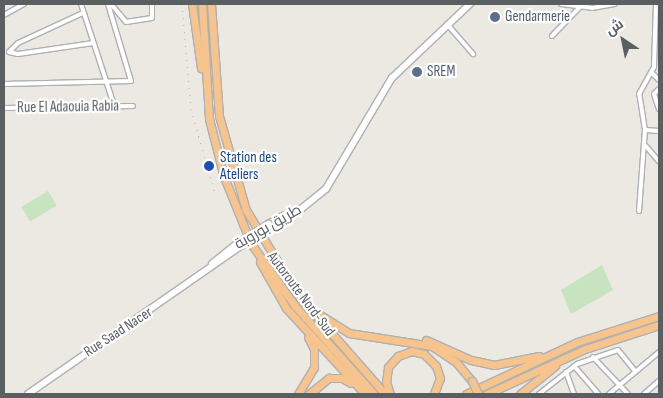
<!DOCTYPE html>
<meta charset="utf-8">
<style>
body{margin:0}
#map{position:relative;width:663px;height:398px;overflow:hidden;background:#ece8e2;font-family:"Sofia Sans Condensed",Cairo,sans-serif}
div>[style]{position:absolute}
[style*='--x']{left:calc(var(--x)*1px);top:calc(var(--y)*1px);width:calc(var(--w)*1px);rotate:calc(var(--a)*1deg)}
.green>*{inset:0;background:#c7e3bf;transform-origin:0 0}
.roads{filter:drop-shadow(1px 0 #adb1b4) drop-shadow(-1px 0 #adb1b4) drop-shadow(0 1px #adb1b4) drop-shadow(0 -1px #adb1b4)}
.minor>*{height:4px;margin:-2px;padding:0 2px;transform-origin:2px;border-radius:2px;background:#fff}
.secondary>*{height:5.5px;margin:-2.75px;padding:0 2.75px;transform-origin:2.75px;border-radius:2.75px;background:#fff}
.motorway>*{height:7px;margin:-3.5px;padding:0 3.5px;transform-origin:3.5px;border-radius:3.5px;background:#f7c48e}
.rail>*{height:1px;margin-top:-0.5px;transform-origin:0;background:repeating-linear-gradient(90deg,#afb0b0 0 1px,transparent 0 7px)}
.bridges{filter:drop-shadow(1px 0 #afb3b7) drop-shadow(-1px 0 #afb3b7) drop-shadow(0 1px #afb3b7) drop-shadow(0 -1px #afb3b7)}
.secondary-bridge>*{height:5.5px;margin:-2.75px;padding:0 2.75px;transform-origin:2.75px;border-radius:2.75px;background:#fff}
.motorway-bridge>*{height:7px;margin:-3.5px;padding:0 3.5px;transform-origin:3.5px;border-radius:3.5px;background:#f7c48e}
.dots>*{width:14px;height:14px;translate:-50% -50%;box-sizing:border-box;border:2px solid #fff;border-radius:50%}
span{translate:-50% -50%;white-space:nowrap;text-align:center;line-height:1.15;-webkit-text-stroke:4.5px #fff;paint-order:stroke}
.service-label{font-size:15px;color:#4e5e75}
.left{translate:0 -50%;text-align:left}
.street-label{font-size:15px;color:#5a5f62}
.transit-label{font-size:15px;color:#164399}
.frame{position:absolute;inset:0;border:5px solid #5a5f62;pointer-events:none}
.north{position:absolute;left:598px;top:15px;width:50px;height:50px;-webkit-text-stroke:4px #fff;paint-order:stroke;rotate:326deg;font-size:14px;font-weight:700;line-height:20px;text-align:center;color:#5a5f62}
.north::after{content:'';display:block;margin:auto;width:18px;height:22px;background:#5a5f62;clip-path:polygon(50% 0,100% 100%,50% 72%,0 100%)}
</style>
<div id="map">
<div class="green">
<div style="left:48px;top:191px;width:17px;height:31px;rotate:59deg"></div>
<div style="clip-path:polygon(602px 265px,613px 290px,571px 314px,561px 290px)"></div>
</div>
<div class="roads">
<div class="minor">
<div style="--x:81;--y:4;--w:106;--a:71.9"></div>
<div style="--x:111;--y:4;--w:23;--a:50"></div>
<div style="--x:126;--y:22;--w:26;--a:-9"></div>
<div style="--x:152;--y:18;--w:14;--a:-90"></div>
<div style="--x:561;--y:4;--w:31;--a:7"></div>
<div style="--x:592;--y:8;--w:23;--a:-10"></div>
<div style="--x:4;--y:15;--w:23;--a:-29"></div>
<div style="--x:447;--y:24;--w:40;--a:49"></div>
<div style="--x:552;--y:36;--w:40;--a:-46"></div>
<div style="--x:9;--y:52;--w:9;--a:13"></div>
<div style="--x:18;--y:54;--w:76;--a:-8.3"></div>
<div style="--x:9;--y:52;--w:13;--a:-45"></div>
<div style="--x:18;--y:43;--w:72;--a:-24.8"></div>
<div style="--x:652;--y:73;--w:10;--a:45"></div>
<div style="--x:4;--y:84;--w:127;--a:-1.4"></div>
<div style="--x:131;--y:81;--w:80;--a:-106.6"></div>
<div style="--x:659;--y:89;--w:7;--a:135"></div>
<div style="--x:654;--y:94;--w:16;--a:72"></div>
<div style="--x:4;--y:108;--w:129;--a:-0.9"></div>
<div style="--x:645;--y:130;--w:14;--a:4"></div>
<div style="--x:644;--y:144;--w:23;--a:49"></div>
<div style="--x:639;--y:211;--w:81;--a:-85.8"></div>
<div style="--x:645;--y:130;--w:36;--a:-99"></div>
<div style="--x:639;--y:94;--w:31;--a:-61"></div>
<div style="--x:654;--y:67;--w:63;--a:-88.2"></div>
<div style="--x:593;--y:357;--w:51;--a:46.6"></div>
<div style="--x:574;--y:366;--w:37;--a:49"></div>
<div style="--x:566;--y:372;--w:23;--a:70"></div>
<div style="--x:539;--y:394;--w:48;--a:-38.3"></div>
<div style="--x:577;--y:364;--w:43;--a:-18.9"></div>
<div style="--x:618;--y:350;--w:27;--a:51"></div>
<div style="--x:609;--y:394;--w:65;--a:-40"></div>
<div style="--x:644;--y:394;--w:20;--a:-41"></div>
</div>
<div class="secondary">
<div style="--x:268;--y:224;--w:19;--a:-28"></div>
<div style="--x:270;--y:227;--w:34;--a:-30"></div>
<div style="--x:300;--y:210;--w:33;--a:-39"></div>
<div style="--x:326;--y:189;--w:129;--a:-59.3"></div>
<div style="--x:392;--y:78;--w:108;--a:-43.5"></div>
<div style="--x:212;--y:264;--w:33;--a:-39"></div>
<div style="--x:28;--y:394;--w:259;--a:-34.8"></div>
</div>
<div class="motorway">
<div style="--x:192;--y:4;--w:65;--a:82"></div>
<div style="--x:202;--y:4;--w:115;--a:86.5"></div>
<div style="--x:209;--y:119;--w:60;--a:75.5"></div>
<div style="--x:224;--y:177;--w:51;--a:68"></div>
<div style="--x:243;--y:224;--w:23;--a:67"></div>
<div style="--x:252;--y:245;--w:75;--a:54.8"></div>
<div style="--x:295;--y:306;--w:118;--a:48.1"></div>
<div style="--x:211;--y:4;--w:112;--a:85.9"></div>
<div style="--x:219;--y:116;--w:98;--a:74"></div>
<div style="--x:246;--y:210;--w:100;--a:58.5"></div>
<div style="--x:298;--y:295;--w:132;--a:48.7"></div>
<div style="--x:260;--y:262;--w:53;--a:60.5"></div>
<div style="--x:286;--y:308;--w:117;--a:47.4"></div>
<div style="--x:317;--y:313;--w:38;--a:32"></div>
<div style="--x:349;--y:333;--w:84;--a:8.9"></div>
<div style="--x:432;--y:346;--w:29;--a:34"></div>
<div style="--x:456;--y:362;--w:25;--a:50"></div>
<div style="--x:426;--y:340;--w:49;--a:24"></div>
<div style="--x:471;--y:360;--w:24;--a:12"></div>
<div style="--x:494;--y:365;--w:46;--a:-11.3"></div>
<div style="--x:298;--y:394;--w:31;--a:-59"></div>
<div style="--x:314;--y:367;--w:18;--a:-90"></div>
<div style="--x:314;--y:349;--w:13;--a:-117"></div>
<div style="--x:309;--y:394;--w:26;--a:-39"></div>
<div style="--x:329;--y:378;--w:13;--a:0"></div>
<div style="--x:342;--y:378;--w:10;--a:29"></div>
<div style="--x:390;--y:394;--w:13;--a:-108"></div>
<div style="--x:386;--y:382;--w:15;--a:-82"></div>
<div style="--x:388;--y:367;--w:15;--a:-48"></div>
<div style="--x:398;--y:356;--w:15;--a:-20"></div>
<div style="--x:412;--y:351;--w:12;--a:14"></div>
<div style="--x:424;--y:354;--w:17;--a:45"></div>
<div style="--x:436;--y:366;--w:13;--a:72"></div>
<div style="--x:440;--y:378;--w:17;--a:111"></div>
<div style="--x:466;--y:394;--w:123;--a:-25.1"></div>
<div style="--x:577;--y:342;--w:86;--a:-17.6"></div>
<div style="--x:487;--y:394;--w:108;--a:-24.7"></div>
<div style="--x:585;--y:349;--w:78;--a:-18"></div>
<div style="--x:520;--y:394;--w:45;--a:-38.7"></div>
</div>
</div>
<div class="rail">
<div style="--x:182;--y:4;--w:105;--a:85.1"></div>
<div style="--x:191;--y:109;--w:87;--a:74.1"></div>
</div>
<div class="bridges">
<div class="secondary-bridge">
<div style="--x:238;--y:243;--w:36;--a:-32"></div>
<div style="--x:241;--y:246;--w:35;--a:-33"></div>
</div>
<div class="motorway-bridge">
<div style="--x:472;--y:381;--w:14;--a:65"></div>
</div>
</div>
<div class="dots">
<div style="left:495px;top:17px;background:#5c6f8a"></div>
<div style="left:417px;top:72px;background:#5c6f8a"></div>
<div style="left:209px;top:166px;background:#1a4fb4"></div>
</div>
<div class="service-label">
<span class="left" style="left:505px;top:17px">Gendarmerie</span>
<span class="left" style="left:427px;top:72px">SREM</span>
</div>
<div class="street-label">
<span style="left:68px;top:107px;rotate:-1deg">Rue El Adaouia Rabia</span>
<span style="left:268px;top:227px;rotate:-30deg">طريق بوروبة</span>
<span style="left:301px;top:294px;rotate:53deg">Autoroute Nord-Sud</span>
<span style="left:118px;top:332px;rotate:-33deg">Rue Saad Nacer</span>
</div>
<div class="transit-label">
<span class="left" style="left:220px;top:166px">Station des<br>Ateliers</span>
</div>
<div class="frame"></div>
<div class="north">ش</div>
</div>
